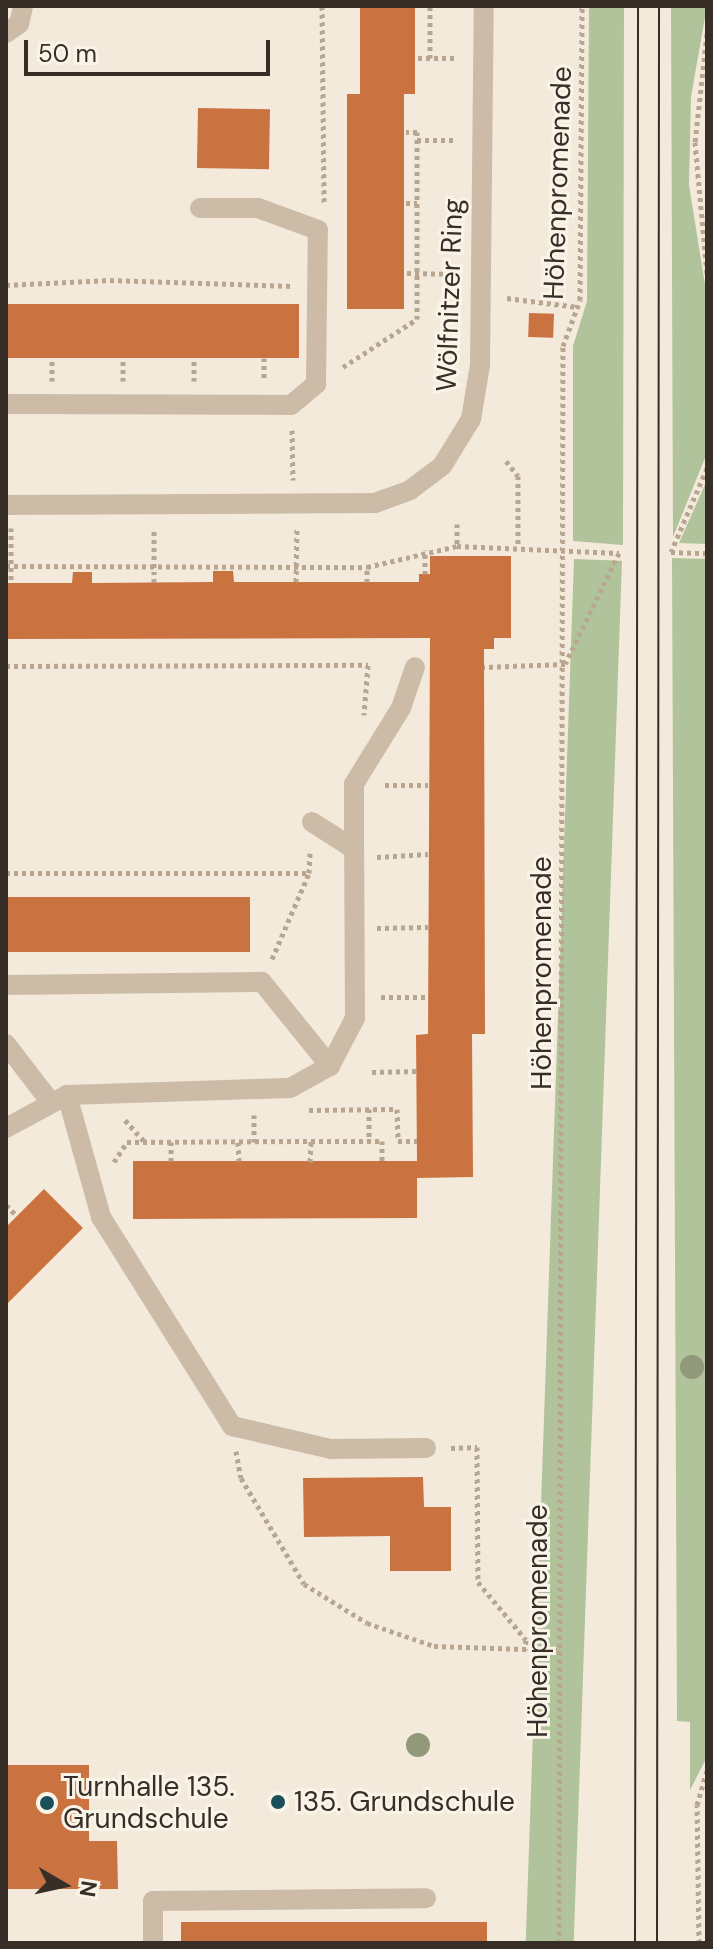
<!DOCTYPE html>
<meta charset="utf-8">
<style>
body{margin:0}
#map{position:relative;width:713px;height:1949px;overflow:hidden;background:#f3eadb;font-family:"DM Sans",sans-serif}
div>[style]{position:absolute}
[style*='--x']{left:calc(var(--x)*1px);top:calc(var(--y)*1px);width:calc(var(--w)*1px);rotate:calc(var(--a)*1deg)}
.green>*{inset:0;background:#b1c39b;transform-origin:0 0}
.building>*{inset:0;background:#cb7241;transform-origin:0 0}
.path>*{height:5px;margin-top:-2.5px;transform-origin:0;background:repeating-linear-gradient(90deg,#b8a691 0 4px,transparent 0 8px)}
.minor>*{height:20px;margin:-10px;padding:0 10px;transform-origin:10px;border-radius:10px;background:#ccbca7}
.tram>*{height:2px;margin:-1px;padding:0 1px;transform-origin:1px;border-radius:1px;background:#382e28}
.trees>*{width:24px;height:24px;margin:-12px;border-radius:50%;background:#92997a}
.dots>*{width:22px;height:22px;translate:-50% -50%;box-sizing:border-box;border:4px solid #faf4e8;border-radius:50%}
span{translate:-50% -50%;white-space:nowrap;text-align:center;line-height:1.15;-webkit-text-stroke:6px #faf4e8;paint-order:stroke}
.street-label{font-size:28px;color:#382e28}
.poi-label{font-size:28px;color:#382e28}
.left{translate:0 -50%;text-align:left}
.frame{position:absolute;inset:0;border:8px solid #382e28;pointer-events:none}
.north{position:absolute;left:24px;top:1845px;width:80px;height:80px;-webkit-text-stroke:6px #faf4e8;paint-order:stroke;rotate:99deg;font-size:22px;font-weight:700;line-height:32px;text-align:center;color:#382e28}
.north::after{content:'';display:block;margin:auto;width:28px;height:36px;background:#382e28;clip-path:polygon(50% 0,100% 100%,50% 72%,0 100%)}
.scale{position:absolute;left:24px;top:40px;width:246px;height:36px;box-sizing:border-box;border:4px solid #382e28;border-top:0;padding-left:10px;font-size:24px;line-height:28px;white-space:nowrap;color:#382e28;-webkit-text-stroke:6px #faf4e8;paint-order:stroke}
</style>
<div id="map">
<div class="green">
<div style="clip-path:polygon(589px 6px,624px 6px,623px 545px,573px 541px,573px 346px,587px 301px)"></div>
<div style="clip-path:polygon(671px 6px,707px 6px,691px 97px,689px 185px,707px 297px,707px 453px,673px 537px)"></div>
<div style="clip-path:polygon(707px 480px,707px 544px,679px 543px)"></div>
<div style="clip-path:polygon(672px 558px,707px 559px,707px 1757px,690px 1790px,690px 1722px,677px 1721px)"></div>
<div style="left:574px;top:559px;width:48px;height:1384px;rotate:2deg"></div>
</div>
<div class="building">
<div style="clip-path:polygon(360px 6px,415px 6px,415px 94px,404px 94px,404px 309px,347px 309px,347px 94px,360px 94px)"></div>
<div style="left:198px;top:108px;width:72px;height:60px;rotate:1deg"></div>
<div style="left:6px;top:304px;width:293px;height:54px"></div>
<div style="left:529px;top:313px;width:25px;height:24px;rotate:2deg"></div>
<div style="clip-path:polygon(430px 556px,511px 556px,511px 638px,494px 638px,494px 649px,484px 649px,485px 1034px,472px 1034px,473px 1177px,417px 1178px,417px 1218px,133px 1219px,133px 1161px,417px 1161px,416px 1035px,428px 1034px,430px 638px,6px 639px,6px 583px,72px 583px,73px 572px,92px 572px,92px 583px,213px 582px,213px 571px,233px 571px,234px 582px,419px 582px,419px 574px,430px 574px)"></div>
<div style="left:6px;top:897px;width:244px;height:55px"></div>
<div style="clip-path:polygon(44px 1189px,83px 1228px,6px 1305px,6px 1227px)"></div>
<div style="clip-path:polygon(423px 1477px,424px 1507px,451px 1507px,451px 1571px,390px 1571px,390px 1536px,304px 1537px,303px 1478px)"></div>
<div style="clip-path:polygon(6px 1765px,89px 1765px,89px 1841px,117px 1841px,118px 1889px,6px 1889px)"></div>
<div style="left:181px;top:1922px;width:306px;height:21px"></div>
</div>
<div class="path">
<div style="--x:322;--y:6;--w:199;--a:89.4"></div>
<div style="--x:707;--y:34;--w:109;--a:96.3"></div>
<div style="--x:695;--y:142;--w:133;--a:84.8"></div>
<div style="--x:418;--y:58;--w:39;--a:0"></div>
<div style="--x:430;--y:58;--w:52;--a:-90"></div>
<div style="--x:417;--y:140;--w:39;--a:0"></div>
<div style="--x:406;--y:203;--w:11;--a:0"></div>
<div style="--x:407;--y:273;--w:51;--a:1.1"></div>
<div style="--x:6;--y:285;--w:104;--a:-2.8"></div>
<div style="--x:110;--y:280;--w:182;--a:1.9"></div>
<div style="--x:507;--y:298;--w:71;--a:7.3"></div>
<div style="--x:264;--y:358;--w:23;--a:90"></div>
<div style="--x:343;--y:367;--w:88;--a:-33"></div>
<div style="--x:417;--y:319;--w:187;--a:-90"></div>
<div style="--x:417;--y:132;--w:11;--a:180"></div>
<div style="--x:52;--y:381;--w:23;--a:-90"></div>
<div style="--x:123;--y:381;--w:23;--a:-90"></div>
<div style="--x:194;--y:381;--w:23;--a:-90"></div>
<div style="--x:292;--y:430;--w:50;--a:88.9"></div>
<div style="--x:506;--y:461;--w:19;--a:51"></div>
<div style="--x:518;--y:476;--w:71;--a:90"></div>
<div style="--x:707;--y:468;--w:91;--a:113.2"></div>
<div style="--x:671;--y:552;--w:36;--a:2"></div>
<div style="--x:457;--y:524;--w:22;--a:90"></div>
<div style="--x:11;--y:528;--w:55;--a:90"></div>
<div style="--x:6;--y:566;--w:361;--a:0.2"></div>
<div style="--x:367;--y:567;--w:92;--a:-13.1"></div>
<div style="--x:457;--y:546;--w:162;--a:2.5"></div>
<div style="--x:619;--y:553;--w:123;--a:115.9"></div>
<div style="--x:565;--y:664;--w:81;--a:177.9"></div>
<div style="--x:425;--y:574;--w:24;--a:-90"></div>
<div style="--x:296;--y:582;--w:55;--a:-89"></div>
<div style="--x:367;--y:582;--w:15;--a:-90"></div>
<div style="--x:154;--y:583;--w:55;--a:-90"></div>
<div style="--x:6;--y:666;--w:362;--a:-0.2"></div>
<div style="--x:368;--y:665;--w:50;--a:94.6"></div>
<div style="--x:385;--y:785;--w:43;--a:0"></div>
<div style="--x:377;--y:857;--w:51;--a:-3.4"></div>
<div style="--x:6;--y:873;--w:303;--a:0"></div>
<div style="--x:377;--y:928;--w:51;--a:-1.1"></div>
<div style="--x:272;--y:959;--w:94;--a:-66.7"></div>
<div style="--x:309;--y:873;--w:20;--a:-87"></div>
<div style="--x:381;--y:997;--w:47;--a:0"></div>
<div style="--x:372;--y:1072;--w:45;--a:-1.3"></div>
<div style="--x:369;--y:1109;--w:32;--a:90"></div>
<div style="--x:309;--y:1110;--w:88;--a:-0.7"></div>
<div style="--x:397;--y:1109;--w:32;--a:88"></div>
<div style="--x:398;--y:1141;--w:19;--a:0"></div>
<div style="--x:125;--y:1120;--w:30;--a:48"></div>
<div style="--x:171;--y:1142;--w:19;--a:90"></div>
<div style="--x:238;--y:1142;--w:19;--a:87"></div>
<div style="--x:254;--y:1142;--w:27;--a:-90"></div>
<div style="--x:114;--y:1162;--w:24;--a:-57"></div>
<div style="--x:127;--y:1142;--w:184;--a:-0.3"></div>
<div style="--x:311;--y:1141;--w:71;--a:0"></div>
<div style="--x:382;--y:1141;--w:20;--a:90"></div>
<div style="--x:310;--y:1162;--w:21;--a:-87"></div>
<div style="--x:6;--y:1205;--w:16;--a:45"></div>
<div style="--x:451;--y:1448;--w:26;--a:-2"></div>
<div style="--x:477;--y:1447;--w:135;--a:89.6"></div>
<div style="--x:478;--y:1582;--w:75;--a:50.4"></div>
<div style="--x:526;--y:1640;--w:10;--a:96"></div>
<div style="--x:236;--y:1451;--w:27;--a:80"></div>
<div style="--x:241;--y:1478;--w:123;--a:59.3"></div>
<div style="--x:304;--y:1584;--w:74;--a:31.8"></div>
<div style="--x:367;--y:1623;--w:71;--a:18.9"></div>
<div style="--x:434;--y:1646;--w:123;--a:1.9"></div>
<div style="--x:559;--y:1943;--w:1597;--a:-89.86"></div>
<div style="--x:563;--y:346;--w:49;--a:-69.7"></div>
<div style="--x:580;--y:300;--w:294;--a:-89.6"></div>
<div style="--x:699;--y:1943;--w:138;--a:-90.8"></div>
<div style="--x:697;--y:1805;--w:35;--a:-74"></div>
</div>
<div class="minor">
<div style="--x:6;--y:33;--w:16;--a:-35"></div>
<div style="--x:19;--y:24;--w:17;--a:-77"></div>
<div style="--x:6;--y:404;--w:285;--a:0.2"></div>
<div style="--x:291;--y:405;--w:33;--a:-40"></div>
<div style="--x:316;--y:384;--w:154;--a:-89.3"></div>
<div style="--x:318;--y:230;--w:64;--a:-159.9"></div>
<div style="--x:258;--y:208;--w:58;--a:180"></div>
<div style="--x:6;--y:505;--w:369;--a:-0.3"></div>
<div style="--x:375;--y:503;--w:37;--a:-20"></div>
<div style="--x:410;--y:490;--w:40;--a:-37"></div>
<div style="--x:442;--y:466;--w:55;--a:-58.3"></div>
<div style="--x:471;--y:419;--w:55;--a:-80.5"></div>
<div style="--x:480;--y:365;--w:359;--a:-89.4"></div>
<div style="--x:354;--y:849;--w:65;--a:-90"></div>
<div style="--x:354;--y:784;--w:89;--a:-58.3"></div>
<div style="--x:401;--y:708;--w:43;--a:-71.1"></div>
<div style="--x:6;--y:985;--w:256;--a:-0.7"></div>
<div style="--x:262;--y:982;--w:108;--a:51"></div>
<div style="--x:6;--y:1044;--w:71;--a:52.5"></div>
<div style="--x:67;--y:1095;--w:127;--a:74.4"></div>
<div style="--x:101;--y:1217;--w:247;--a:57.9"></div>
<div style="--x:232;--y:1426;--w:102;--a:13.1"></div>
<div style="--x:331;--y:1449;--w:95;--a:-0.6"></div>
<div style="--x:6;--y:1128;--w:69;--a:-28.4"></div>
<div style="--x:67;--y:1095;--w:223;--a:-1.8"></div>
<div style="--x:290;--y:1088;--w:46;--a:-28.8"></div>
<div style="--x:330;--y:1066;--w:54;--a:-62.5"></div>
<div style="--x:355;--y:1018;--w:169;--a:-90.3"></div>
<div style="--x:354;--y:849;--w:50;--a:-147.3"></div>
<div style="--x:153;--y:1943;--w:42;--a:-90"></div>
<div style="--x:153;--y:1901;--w:273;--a:-0.6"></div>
</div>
<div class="tram">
<div style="--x:635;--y:1943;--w:1937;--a:-89.91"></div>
<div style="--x:657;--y:1943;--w:1937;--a:-89.94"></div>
</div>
<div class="trees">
<div style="left:692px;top:1367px"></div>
<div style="left:418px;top:1745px"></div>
</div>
<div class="dots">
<div style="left:278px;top:1802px;background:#1b505b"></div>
<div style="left:47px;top:1803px;background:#1b505b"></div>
</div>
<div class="street-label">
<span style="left:558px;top:183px;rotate:-88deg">Höhenpromenade</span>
<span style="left:450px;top:295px;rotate:-88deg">Wölfnitzer Ring</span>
<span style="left:542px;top:973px;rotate:-90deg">Höhenpromenade</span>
<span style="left:538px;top:1621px;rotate:-90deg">Höhenpromenade</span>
</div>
<div class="poi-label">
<span class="left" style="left:63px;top:1803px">Turnhalle 135.<br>Grundschule</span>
<span class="left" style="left:294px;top:1802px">135. Grundschule</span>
</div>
<div class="frame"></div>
<div class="north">N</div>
<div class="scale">50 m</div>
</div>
